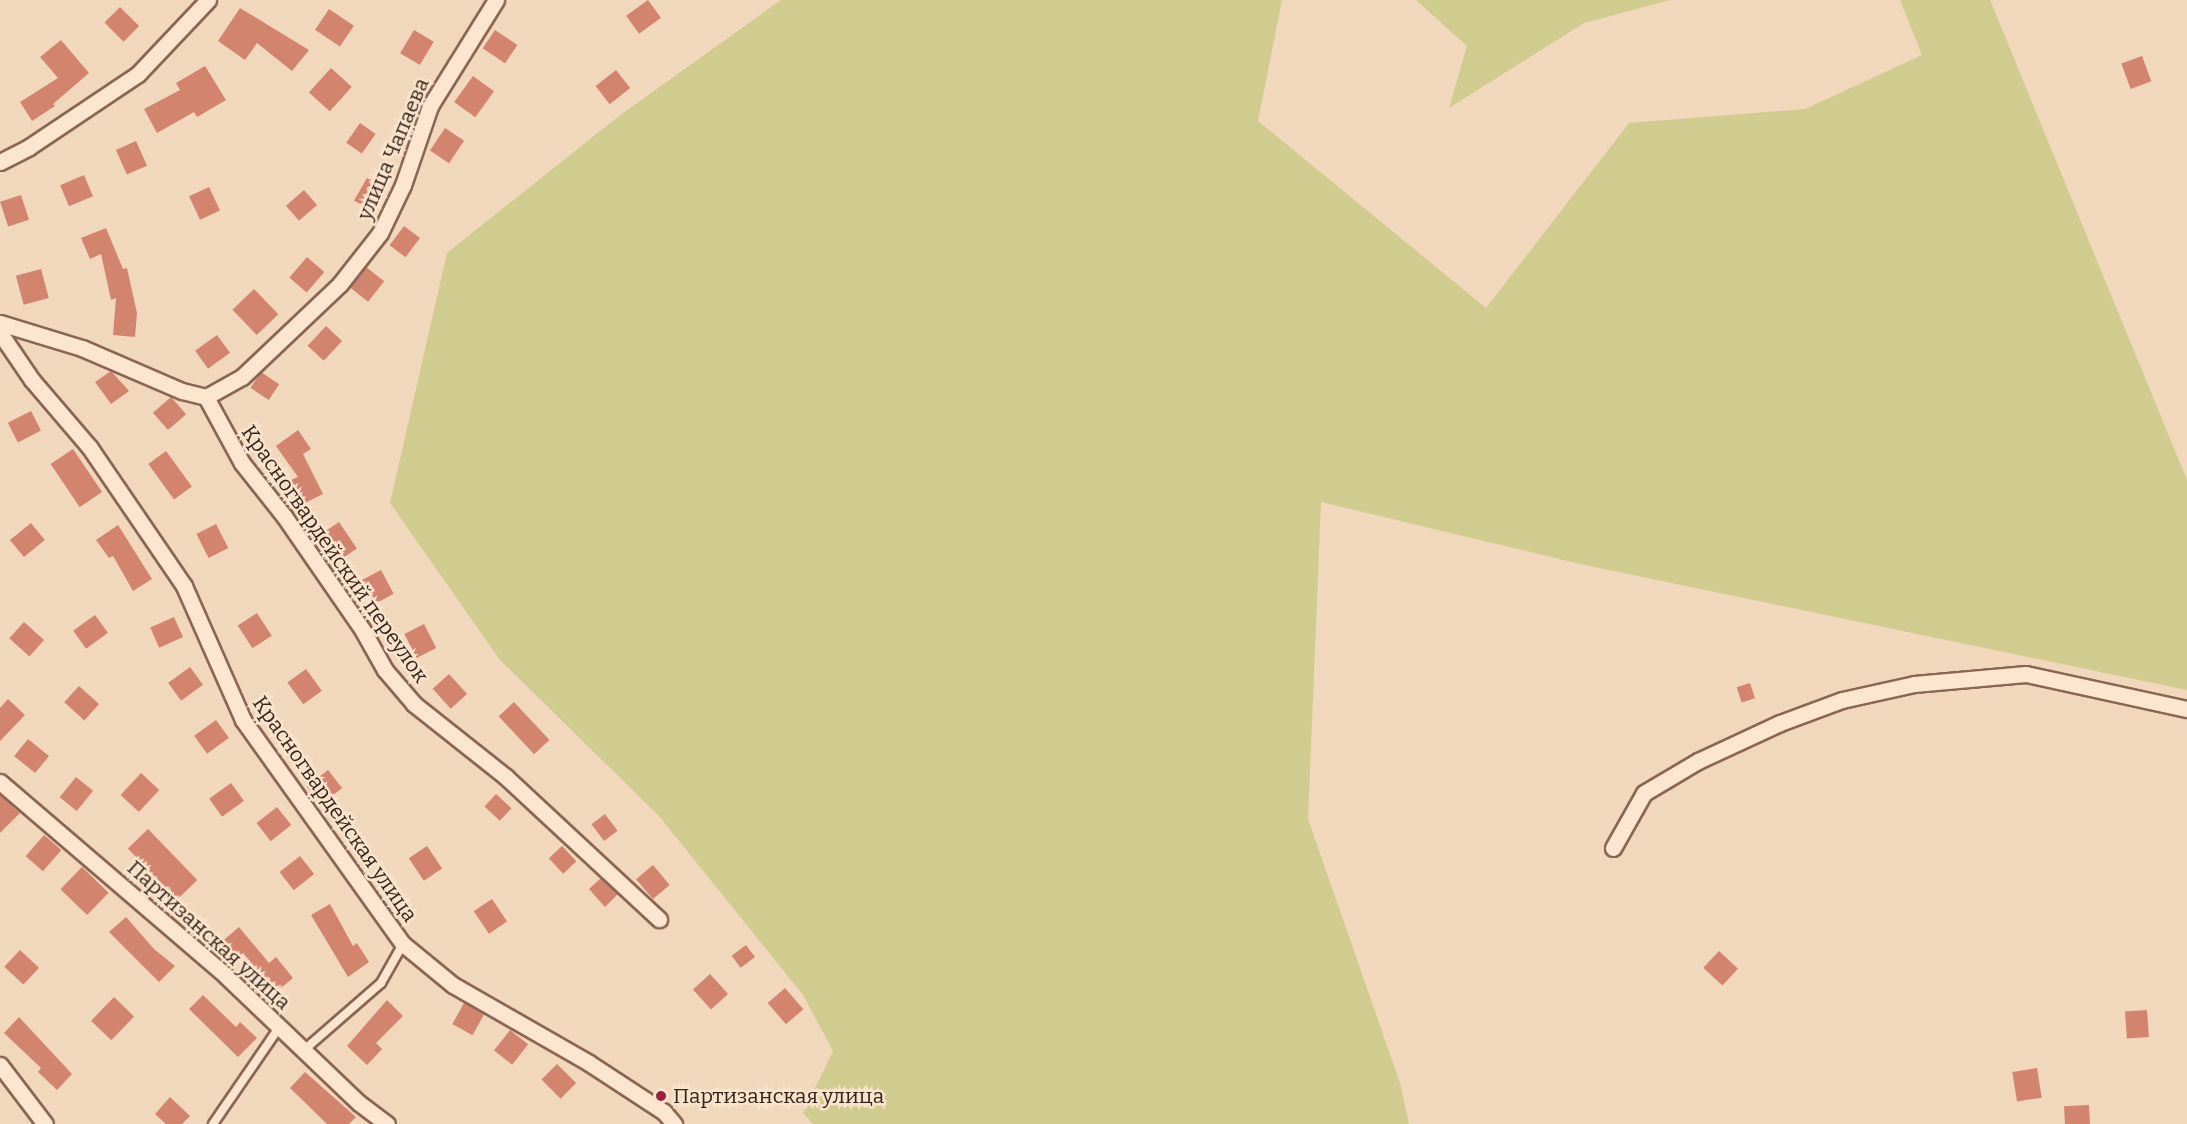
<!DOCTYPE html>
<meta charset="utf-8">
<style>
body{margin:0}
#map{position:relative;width:2187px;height:1124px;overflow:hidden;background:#f1d7bc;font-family:Bitter,serif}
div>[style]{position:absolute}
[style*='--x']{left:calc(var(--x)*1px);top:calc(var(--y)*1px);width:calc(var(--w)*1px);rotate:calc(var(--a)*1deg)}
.green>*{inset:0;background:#d0cb8f}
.building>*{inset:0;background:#d3846e;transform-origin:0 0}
.roads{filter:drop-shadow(2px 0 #8a6654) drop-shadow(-2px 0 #8a6654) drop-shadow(0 2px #8a6654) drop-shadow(0 -2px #8a6654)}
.service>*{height:8px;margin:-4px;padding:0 4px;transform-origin:4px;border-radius:4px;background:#fce6cf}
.minor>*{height:15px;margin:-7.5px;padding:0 7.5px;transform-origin:7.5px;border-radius:7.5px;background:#fce6cf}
.dots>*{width:16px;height:16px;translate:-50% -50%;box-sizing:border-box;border:3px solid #f8e3cc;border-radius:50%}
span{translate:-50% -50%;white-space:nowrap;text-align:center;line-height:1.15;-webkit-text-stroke:5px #f8e3cc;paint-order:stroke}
.street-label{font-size:21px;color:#38231a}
.poi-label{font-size:21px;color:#38231a}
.left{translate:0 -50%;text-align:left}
</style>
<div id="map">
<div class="green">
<div style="clip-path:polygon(781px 0,1282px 0,1258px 121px,1486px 308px,1629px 123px,1805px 109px,1922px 55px,1900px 0,1990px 0,2187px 480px,2187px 690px,1580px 564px,1321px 502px,1308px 819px,1400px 1083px,1409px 1124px,813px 1124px,803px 1113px,833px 1051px,803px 995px,659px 816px,500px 660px,390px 503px,447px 253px,619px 116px)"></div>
<div style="clip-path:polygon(1416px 0,1670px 0,1584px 23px,1449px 108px,1467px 46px)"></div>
</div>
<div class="building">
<div style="left:648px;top:0;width:22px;height:27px;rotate:54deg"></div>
<div style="left:120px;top:7px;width:27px;height:22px;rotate:45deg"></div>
<div style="clip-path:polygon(240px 8px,309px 50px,292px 71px,257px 43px,245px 60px,218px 41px)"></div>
<div style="left:329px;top:9px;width:30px;height:25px;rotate:34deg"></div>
<div style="left:414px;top:30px;width:23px;height:27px;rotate:31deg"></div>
<div style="left:495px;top:30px;width:27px;height:22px;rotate:34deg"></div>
<div style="clip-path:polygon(61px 40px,89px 73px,53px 104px,55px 106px,32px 121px,20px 102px,58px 78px,40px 57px)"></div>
<div style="left:2142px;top:56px;width:27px;height:22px;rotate:70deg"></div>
<div style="clip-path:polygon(205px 66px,226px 100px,197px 117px,194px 112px,157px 133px,144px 109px,180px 90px,176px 83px)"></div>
<div style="left:331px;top:68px;width:28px;height:33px;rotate:42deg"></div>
<div style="left:616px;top:70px;width:23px;height:26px;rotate:52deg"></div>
<div style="left:473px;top:76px;width:26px;height:32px;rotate:36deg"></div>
<div style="left:360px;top:123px;width:19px;height:24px;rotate:35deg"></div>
<div style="left:445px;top:128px;width:23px;height:27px;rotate:34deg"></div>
<div style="left:136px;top:141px;width:27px;height:22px;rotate:66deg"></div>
<div style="left:84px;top:175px;width:23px;height:26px;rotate:67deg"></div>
<div style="left:367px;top:178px;width:22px;height:26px;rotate:30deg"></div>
<div style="left:209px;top:187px;width:26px;height:22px;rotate:65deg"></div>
<div style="left:304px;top:190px;width:20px;height:24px;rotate:49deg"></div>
<div style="left:21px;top:195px;width:26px;height:22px;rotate:72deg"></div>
<div style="left:404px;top:226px;width:20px;height:24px;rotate:37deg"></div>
<div style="clip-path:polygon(106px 228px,123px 269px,127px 268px,137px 313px,135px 337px,113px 335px,116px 298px,111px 300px,101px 254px,90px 259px,81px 238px)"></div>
<div style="left:307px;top:257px;width:23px;height:27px;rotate:41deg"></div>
<div style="left:366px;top:267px;width:23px;height:26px;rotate:38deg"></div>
<div style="left:41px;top:269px;width:30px;height:26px;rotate:75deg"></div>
<div style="left:254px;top:289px;width:35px;height:30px;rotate:46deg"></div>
<div style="left:326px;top:326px;width:22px;height:27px;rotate:43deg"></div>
<div style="left:217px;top:335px;width:22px;height:27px;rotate:54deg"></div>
<div style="clip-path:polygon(111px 371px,129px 391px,111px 404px,95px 382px)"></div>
<div style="left:261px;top:372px;width:22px;height:19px;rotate:34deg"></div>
<div style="left:171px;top:397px;width:23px;height:24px;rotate:49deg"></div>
<div style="left:31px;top:411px;width:22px;height:26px;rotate:63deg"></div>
<div style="clip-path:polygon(298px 430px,311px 449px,303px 454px,323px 494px,303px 504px,291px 480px,298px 477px,276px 446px)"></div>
<div style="left:73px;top:449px;width:52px;height:27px;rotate:56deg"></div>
<div style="left:166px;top:451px;width:44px;height:22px;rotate:54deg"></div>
<div style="left:339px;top:522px;width:32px;height:25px;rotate:56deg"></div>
<div style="left:31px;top:523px;width:22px;height:27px;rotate:51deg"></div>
<div style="left:216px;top:524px;width:27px;height:22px;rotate:63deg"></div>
<div style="clip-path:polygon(118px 525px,152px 579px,133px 591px,113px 556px,109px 558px,96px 540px)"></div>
<div style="left:381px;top:570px;width:27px;height:21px;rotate:62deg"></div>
<div style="left:257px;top:613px;width:27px;height:23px;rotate:57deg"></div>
<div style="left:95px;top:615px;width:22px;height:27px;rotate:54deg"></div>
<div style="left:174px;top:617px;width:22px;height:26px;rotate:66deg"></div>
<div style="left:24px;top:622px;width:27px;height:22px;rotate:42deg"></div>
<div style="left:424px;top:624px;width:27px;height:22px;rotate:63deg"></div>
<div style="left:190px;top:667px;width:22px;height:27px;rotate:54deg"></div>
<div style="left:306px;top:669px;width:27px;height:23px;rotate:54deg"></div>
<div style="left:449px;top:674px;width:27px;height:22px;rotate:48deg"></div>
<div style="left:1750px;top:683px;width:16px;height:14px;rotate:72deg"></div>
<div style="left:79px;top:686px;width:27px;height:22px;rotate:42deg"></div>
<div style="clip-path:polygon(8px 699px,25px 715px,0 741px,0 708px)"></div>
<div style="left:514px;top:702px;width:52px;height:21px;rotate:47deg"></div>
<div style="left:216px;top:720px;width:22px;height:27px;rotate:54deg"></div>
<div style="left:28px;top:739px;width:27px;height:22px;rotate:39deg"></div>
<div style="left:328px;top:770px;width:23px;height:27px;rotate:52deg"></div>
<div style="left:141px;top:773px;width:25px;height:30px;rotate:43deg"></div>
<div style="left:76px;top:777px;width:22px;height:26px;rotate:39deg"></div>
<div style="left:231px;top:783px;width:22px;height:27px;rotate:54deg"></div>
<div style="left:496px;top:794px;width:21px;height:17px;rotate:43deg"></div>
<div style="clip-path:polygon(0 795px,20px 813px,0 833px)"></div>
<div style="left:277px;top:807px;width:23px;height:26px;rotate:52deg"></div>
<div style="left:605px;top:814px;width:21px;height:17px;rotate:53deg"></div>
<div style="left:148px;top:829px;width:71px;height:28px;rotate:46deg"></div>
<div style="left:44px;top:835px;width:23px;height:28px;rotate:41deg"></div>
<div style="left:427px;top:846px;width:27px;height:22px;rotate:56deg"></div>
<div style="left:562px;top:846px;width:21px;height:18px;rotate:47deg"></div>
<div style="left:300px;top:856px;width:23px;height:26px;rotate:52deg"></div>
<div style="left:653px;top:865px;width:26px;height:22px;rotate:50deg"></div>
<div style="left:82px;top:867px;width:37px;height:31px;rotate:44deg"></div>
<div style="clip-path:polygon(601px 878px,618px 894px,605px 907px,589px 889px)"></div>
<div style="left:492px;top:899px;width:27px;height:22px;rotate:56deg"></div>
<div style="clip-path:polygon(330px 904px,353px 946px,357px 943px,369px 962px,348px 977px,311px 915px)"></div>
<div style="clip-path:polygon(126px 917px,154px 949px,175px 966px,159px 982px,109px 932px)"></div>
<div style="clip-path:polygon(239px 927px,269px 963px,276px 957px,293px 978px,276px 992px,243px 953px,233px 962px,218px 945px)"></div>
<div style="left:746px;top:945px;width:15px;height:18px;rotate:53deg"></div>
<div style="left:20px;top:950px;width:26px;height:23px;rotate:43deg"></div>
<div style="left:1719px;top:951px;width:26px;height:23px;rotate:43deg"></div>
<div style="left:710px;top:974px;width:27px;height:23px;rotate:48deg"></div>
<div style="left:785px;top:988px;width:28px;height:23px;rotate:49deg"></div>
<div style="clip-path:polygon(203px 995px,236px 1027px,240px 1022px,257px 1038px,238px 1057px,189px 1009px)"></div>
<div style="left:114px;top:997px;width:28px;height:33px;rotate:44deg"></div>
<div style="clip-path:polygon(387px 1000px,403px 1016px,376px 1043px,382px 1049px,367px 1065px,347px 1046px)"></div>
<div style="left:464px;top:1003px;width:23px;height:24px;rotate:29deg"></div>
<div style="left:2147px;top:1010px;width:27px;height:22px;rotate:86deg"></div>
<div style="clip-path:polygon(19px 1017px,72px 1074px,57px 1090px,38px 1072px,41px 1068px,4px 1033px)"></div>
<div style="left:510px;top:1030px;width:23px;height:26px;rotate:38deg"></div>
<div style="left:557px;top:1064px;width:27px;height:22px;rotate:45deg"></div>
<div style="left:2037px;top:1068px;width:30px;height:25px;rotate:81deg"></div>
<div style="clip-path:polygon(305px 1072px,356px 1117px,349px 1124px,327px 1124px,290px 1088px)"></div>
<div style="clip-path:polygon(170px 1097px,190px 1116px,182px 1124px,166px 1124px,155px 1114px)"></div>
<div style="left:2089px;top:1105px;width:19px;height:25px;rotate:87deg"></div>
</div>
<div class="roads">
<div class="service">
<div style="--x:304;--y:1050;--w:102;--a:-41"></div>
<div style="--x:381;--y:983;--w:45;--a:-60.6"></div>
<div style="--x:213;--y:1124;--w:119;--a:-55.6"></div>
</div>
<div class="minor">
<div style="--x:0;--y:162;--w:33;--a:-27"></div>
<div style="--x:29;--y:147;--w:131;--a:-33.8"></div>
<div style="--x:138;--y:74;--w:102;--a:-46.6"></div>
<div style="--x:0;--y:323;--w:86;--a:17"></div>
<div style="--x:82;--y:348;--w:109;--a:23.3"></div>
<div style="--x:182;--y:391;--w:25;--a:14"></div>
<div style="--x:206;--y:397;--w:75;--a:61.4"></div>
<div style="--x:242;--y:463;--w:68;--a:51.6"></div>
<div style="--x:284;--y:516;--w:137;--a:55.4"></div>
<div style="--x:362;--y:629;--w:47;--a:60.7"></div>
<div style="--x:385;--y:670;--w:45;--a:49.5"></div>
<div style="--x:414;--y:704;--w:117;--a:38.4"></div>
<div style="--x:506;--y:777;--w:209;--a:42.9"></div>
<div style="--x:0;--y:333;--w:57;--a:55.8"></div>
<div style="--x:32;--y:380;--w:89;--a:49.5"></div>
<div style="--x:90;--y:448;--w:167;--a:55.7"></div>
<div style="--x:184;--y:586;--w:146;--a:66.2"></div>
<div style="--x:243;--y:720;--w:275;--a:54.5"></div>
<div style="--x:403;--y:944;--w:65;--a:39.4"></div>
<div style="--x:453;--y:985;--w:157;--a:29.8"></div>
<div style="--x:589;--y:1063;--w:90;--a:33.2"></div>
<div style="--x:664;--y:1112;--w:16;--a:50"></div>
<div style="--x:206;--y:397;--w:41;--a:-29.1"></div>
<div style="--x:242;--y:377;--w:135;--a:-43.5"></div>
<div style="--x:340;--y:284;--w:65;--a:-51.9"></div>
<div style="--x:380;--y:233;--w:53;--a:-64.4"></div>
<div style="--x:403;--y:185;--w:83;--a:-71.1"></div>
<div style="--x:430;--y:106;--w:125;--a:-58.1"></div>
<div style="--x:0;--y:782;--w:298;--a:40.6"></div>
<div style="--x:226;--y:976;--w:184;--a:43.7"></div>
<div style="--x:359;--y:1103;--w:35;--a:37"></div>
<div style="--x:1613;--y:848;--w:63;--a:-60.6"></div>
<div style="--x:1644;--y:793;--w:63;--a:-30.7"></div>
<div style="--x:1698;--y:761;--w:90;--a:-24.9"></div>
<div style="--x:1780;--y:723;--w:66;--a:-20.4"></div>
<div style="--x:1842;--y:700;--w:74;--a:-12.5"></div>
<div style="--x:1914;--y:684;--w:112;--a:-5.1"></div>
<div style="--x:2026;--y:674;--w:165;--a:12.3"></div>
<div style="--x:0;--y:1065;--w:74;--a:52.7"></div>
</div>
</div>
<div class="dots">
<div style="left:661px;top:1096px;background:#9e1f39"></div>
</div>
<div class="street-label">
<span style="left:393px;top:149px;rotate:-67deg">улица Чапаева</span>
<span style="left:335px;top:554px;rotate:55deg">Красногвардейский переулок</span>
<span style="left:335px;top:809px;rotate:55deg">Красногвардейская улица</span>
<span style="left:209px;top:935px;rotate:42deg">Партизанская улица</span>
</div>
<div class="poi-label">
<span class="left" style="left:673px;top:1096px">Партизанская улица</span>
</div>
</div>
